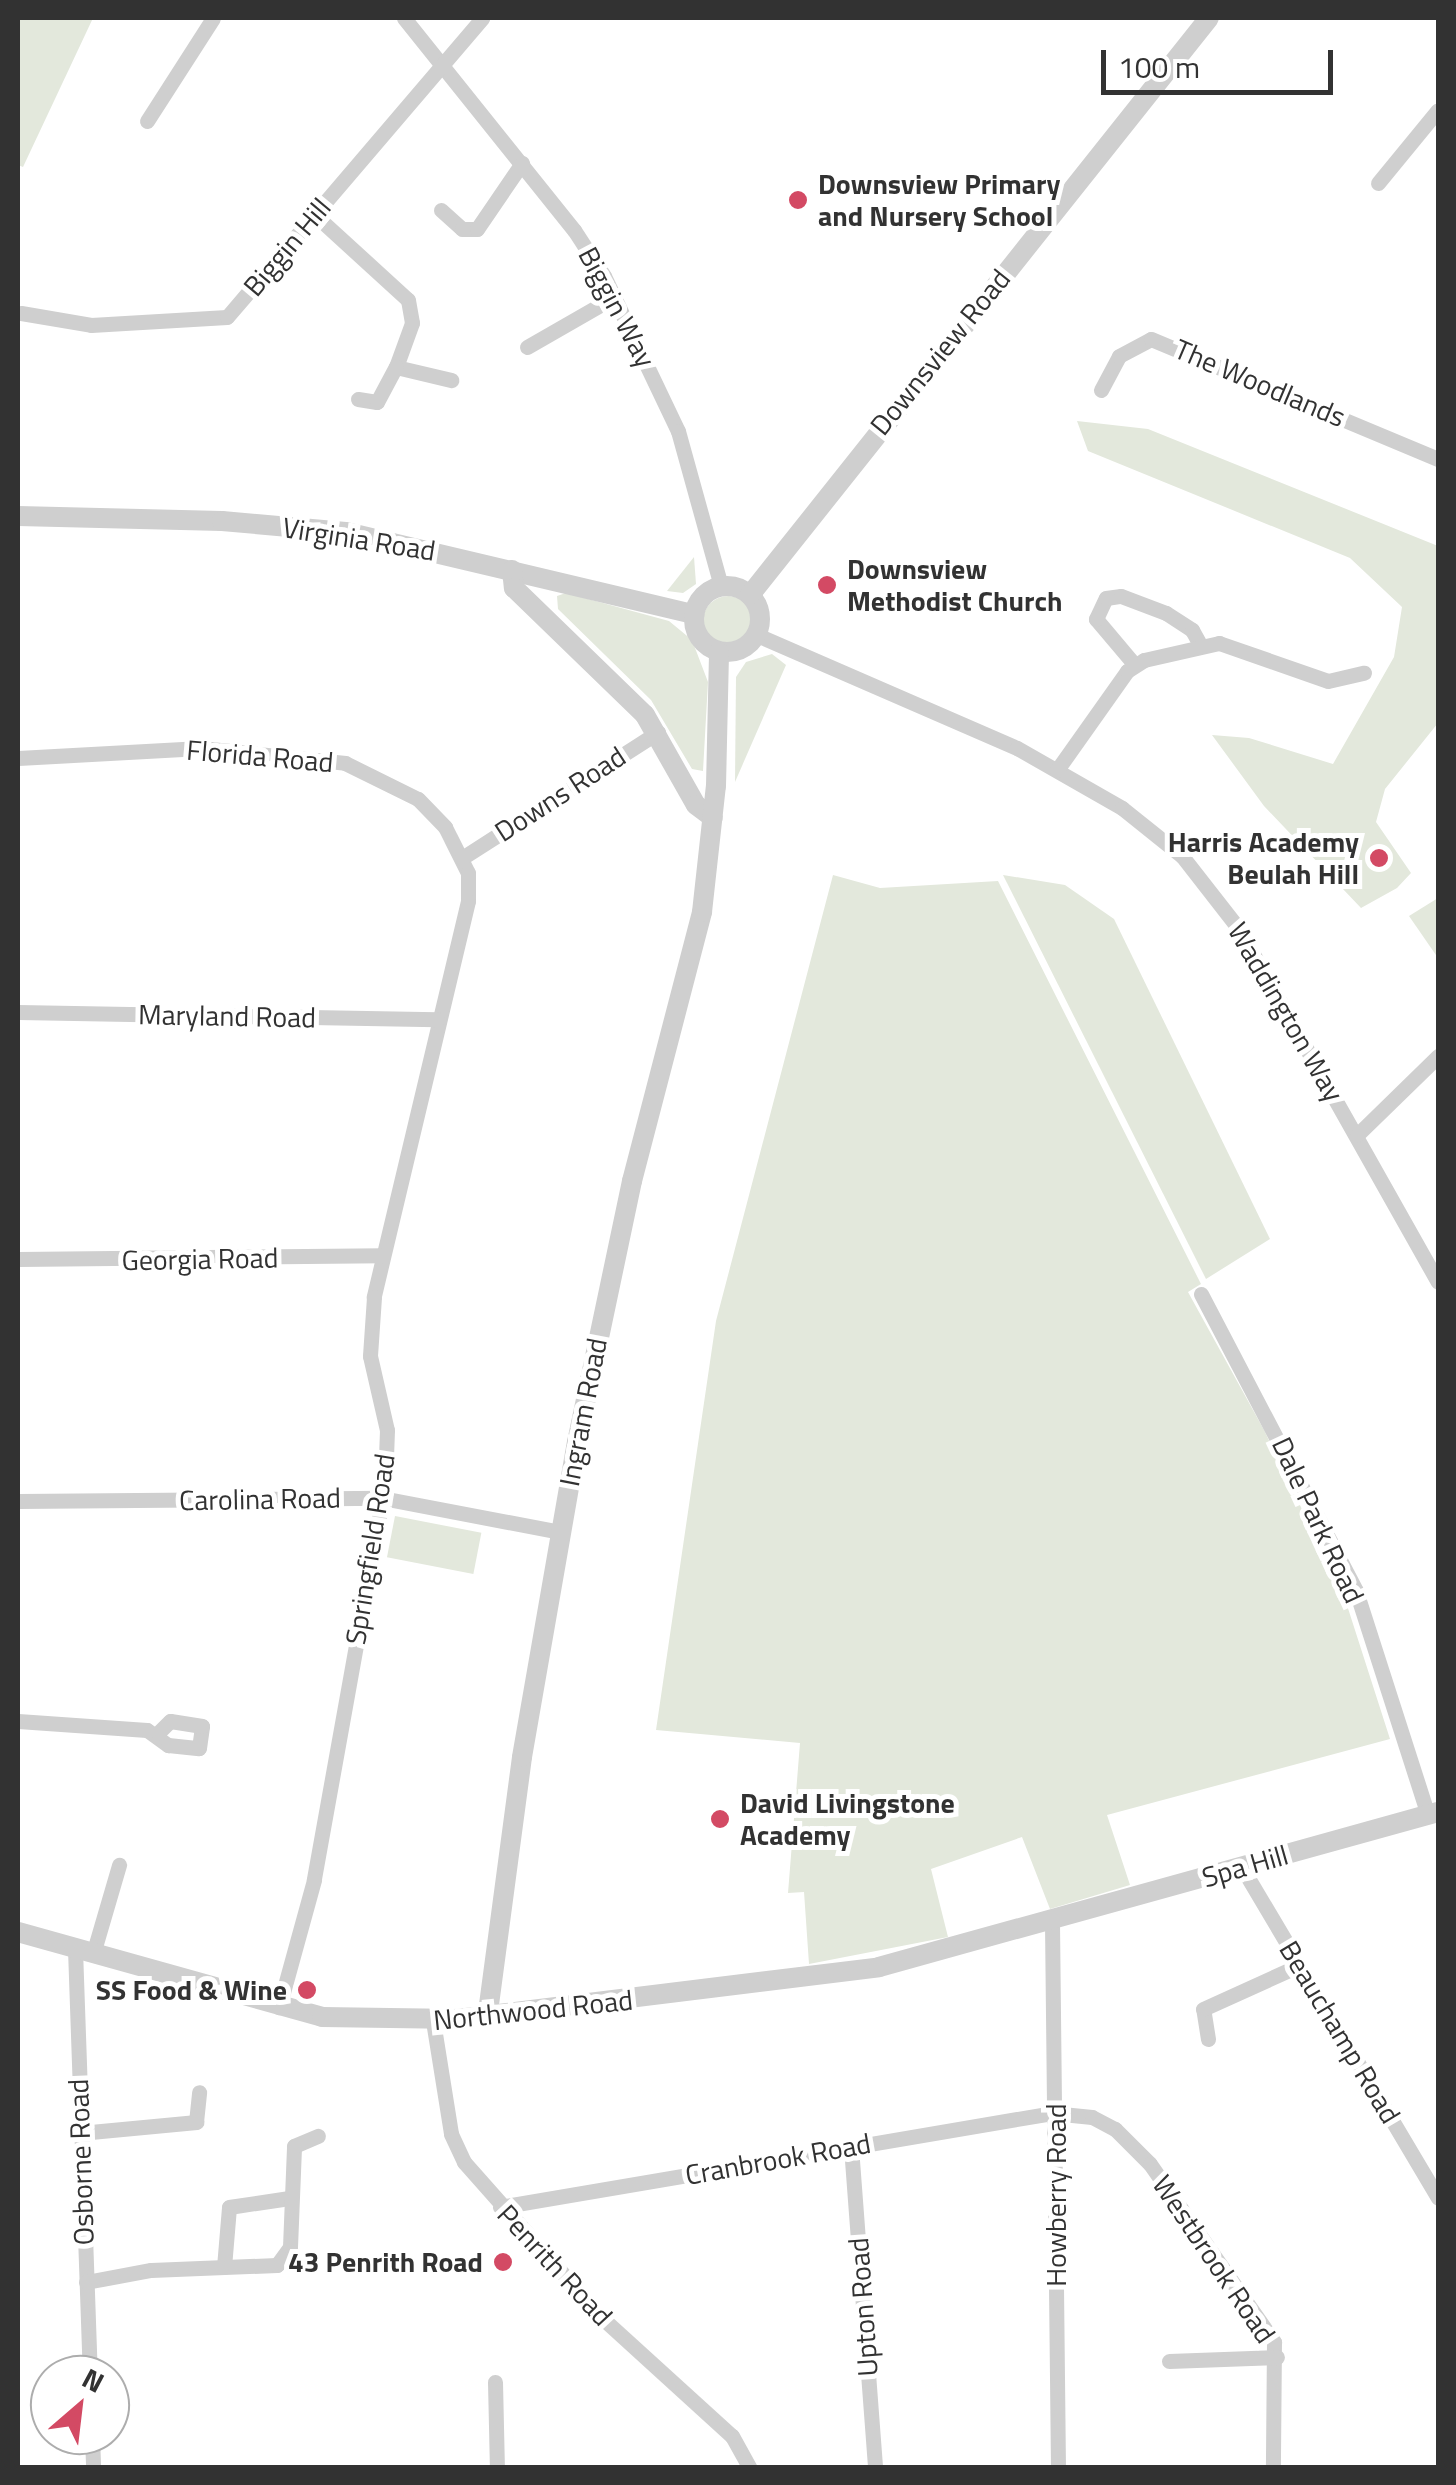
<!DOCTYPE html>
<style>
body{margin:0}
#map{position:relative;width:1456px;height:2485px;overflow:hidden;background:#fff;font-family:"Titillium Web",sans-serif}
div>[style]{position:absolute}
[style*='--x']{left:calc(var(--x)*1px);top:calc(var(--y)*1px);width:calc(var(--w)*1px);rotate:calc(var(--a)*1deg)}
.green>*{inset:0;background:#e3e8dc;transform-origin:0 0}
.round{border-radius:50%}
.minor>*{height:15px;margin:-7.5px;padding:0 7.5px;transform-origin:7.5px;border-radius:7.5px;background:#cfcfcf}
.tertiary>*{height:20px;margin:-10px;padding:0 10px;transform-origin:10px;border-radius:10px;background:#cfcfcf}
.tertiary>.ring{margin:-10px;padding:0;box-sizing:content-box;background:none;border:20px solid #cfcfcf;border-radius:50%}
.dots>*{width:28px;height:28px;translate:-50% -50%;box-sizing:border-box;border:5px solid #fff;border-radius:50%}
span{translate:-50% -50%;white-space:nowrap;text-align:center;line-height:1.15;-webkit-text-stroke:10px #fff;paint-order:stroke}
.poi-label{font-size:28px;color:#323232;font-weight:700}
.left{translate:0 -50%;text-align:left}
.right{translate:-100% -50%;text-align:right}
.street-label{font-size:28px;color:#323232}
.frame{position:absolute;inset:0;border:20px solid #323232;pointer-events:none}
.north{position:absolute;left:30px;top:2355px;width:100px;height:100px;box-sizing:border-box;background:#fff;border:2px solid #adadad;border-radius:50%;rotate:28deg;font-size:28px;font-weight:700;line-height:40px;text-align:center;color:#323232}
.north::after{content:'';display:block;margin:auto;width:35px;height:45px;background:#d34a64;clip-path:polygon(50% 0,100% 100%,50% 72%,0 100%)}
.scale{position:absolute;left:1101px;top:50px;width:232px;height:45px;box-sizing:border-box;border:5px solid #323232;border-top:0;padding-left:12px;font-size:30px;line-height:35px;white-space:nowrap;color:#323232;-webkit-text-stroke:8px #fff;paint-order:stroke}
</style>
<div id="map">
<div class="green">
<div style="clip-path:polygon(18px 18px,93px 18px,23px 167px,18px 165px)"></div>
<div style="clip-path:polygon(1077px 421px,1148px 429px,1438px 546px,1438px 723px,1385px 789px,1376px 822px,1411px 873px,1397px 888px,1361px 908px,1264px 806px,1212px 735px,1249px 738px,1333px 764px,1394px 657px,1402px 607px,1350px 558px,1088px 451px)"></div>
<div style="clip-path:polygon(694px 557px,696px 584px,683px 593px,667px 591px)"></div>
<div style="clip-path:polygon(566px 593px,669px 621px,692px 640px,708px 682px,703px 771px,692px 769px,651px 700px,558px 609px,557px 596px)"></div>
<div class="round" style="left:703px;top:596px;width:50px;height:50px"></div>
<div style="clip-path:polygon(772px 654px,786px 665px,735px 782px,736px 677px,746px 662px)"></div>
<div style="clip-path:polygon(833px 875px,880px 888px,998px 881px,1201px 1284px,1188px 1292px,1264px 1430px,1345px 1599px,1390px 1739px,1107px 1815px,1130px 1885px,1050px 1909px,1022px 1837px,931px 1869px,948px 1937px,809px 1964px,804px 1892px,788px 1893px,800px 1743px,656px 1730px,716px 1321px)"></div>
<div style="clip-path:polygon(1003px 875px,1065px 885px,1114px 919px,1270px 1239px,1206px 1279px)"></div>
<div style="clip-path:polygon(1438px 898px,1438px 958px,1409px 916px)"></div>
<div style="left:395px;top:1516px;width:88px;height:42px;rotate:11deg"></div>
</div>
<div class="minor">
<div style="--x:404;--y:18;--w:272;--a:51.3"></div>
<div style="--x:574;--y:230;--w:55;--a:56.9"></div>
<div style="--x:604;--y:276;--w:172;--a:64.5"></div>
<div style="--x:678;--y:431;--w:161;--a:74.5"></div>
<div style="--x:147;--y:121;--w:122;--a:-57.3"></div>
<div style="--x:1378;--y:183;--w:94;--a:-50.6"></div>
<div style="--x:441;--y:210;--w:28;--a:42"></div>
<div style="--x:462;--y:229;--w:15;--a:0"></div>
<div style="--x:477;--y:229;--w:80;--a:-55.7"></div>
<div style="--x:315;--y:215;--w:126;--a:42.4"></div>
<div style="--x:408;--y:300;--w:23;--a:80"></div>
<div style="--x:412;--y:323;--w:47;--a:110"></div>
<div style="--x:396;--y:367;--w:57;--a:13.3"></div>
<div style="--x:21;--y:313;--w:71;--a:9.7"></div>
<div style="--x:91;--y:325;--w:136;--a:-3.4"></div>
<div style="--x:227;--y:317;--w:393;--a:-49.5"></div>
<div style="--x:527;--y:347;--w:100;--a:-29.9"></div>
<div style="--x:1101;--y:390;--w:38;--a:-62"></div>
<div style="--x:1119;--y:356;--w:36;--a:-28"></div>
<div style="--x:1151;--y:339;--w:311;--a:22.7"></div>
<div style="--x:358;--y:399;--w:19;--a:9"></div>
<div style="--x:377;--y:402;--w:40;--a:-62"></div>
<div style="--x:757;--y:635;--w:283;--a:23.5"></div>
<div style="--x:1017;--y:748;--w:121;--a:29.7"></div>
<div style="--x:1122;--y:808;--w:77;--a:38.7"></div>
<div style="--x:1182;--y:856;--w:93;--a:52"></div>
<div style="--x:1239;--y:929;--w:405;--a:60.6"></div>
<div style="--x:1134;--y:664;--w:59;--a:-130.2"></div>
<div style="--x:1096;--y:619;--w:23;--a:-65"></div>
<div style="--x:1106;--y:598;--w:15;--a:-8"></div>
<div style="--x:1121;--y:596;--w:48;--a:20.7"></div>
<div style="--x:1166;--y:613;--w:31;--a:33"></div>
<div style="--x:1192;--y:630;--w:18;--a:61"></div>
<div style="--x:18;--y:758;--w:183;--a:-3.1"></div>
<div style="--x:201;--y:748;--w:145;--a:5.9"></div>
<div style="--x:345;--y:763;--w:81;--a:26.3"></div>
<div style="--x:418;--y:799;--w:39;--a:46"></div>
<div style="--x:445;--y:827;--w:51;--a:63.4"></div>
<div style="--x:468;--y:873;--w:28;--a:90"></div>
<div style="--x:468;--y:901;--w:407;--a:103.4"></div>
<div style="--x:374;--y:1297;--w:59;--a:93.9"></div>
<div style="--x:370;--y:1356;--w:76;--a:77.1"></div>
<div style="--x:387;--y:1430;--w:54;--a:92.1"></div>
<div style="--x:385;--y:1484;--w:402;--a:100.2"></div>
<div style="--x:314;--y:1880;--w:132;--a:105.4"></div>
<div style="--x:1057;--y:770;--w:121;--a:-54.7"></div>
<div style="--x:1127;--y:671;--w:20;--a:-33"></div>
<div style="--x:1144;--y:660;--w:77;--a:-12.8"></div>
<div style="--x:1219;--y:643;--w:115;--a:19.2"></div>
<div style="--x:1328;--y:681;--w:37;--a:-13"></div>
<div style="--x:462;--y:858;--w:233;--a:-32.7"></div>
<div style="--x:18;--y:1012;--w:419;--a:1"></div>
<div style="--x:1357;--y:1135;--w:113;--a:-44.3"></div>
<div style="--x:18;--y:1259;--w:365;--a:-0.6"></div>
<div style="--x:1201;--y:1294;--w:335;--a:62.4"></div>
<div style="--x:1356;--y:1591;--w:235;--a:72.2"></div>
<div style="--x:18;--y:1501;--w:364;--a:-0.5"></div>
<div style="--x:382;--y:1498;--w:181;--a:10.8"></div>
<div style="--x:18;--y:1721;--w:129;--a:4"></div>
<div style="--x:147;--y:1730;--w:26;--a:36"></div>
<div style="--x:168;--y:1745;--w:31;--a:6"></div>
<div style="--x:199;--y:1748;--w:22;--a:-82"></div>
<div style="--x:202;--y:1726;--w:32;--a:-171"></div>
<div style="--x:170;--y:1721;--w:17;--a:135"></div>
<div style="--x:1241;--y:1866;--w:386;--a:59.3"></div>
<div style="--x:1052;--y:1923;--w:545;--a:89.37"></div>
<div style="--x:75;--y:1949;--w:426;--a:88"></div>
<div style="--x:93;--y:1954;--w:93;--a:-73.7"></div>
<div style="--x:433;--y:2021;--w:114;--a:80.9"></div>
<div style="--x:451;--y:2134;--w:31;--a:65"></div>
<div style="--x:464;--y:2162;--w:207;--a:48.5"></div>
<div style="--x:601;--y:2317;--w:177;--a:42.3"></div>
<div style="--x:732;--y:2436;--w:37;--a:61"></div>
<div style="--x:1208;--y:2039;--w:30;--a:-99"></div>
<div style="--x:1203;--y:2009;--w:107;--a:-24.4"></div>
<div style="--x:80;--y:2133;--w:117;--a:-5.4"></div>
<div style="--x:196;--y:2122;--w:30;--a:-84"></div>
<div style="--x:851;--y:2147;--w:322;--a:85.7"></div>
<div style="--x:500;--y:2207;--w:560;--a:-9.66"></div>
<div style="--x:1052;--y:2113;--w:40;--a:5.7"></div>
<div style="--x:1092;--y:2117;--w:26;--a:28"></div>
<div style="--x:1115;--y:2129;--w:49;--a:45"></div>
<div style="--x:1150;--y:2164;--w:217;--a:55.1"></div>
<div style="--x:1274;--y:2342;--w:126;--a:90.5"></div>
<div style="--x:224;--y:2267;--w:60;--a:-85.2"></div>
<div style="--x:229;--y:2207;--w:61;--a:-8.5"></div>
<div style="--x:86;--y:2282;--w:66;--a:-10.5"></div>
<div style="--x:151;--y:2270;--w:126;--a:-2.3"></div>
<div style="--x:277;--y:2265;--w:22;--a:-54"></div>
<div style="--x:290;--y:2247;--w:101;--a:-87.7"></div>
<div style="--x:294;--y:2146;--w:26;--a:-23"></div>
<div style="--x:1169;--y:2361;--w:108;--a:-2.1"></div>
<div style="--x:495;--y:2382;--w:86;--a:88.7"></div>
<div style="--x:92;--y:2435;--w:33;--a:88"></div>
</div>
<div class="tertiary">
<div style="--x:18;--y:516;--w:204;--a:1.4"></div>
<div style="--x:222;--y:521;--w:124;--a:5.1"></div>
<div style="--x:346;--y:532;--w:358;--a:13.3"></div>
<div style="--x:512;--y:570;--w:18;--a:84"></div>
<div style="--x:514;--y:588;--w:182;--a:44.1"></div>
<div style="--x:645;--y:715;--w:103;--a:60.5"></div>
<div style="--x:696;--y:805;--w:21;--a:37"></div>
<div class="ring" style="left:694px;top:586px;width:46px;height:46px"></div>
<div style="--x:750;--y:595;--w:737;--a:-51.5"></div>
<div style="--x:18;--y:1932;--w:316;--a:15.6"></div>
<div style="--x:322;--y:2017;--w:136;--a:0.8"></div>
<div style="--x:458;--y:2019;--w:424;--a:-7"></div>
<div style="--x:879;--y:1967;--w:580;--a:-15.5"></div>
<div style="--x:488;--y:2012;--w:257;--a:-82.4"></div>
<div style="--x:522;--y:1757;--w:320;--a:-80.1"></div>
<div style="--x:577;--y:1442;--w:267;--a:-78.1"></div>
<div style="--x:632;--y:1181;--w:278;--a:-75.4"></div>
<div style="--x:702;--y:912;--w:127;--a:-83.7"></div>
<div style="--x:716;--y:786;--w:134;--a:-88.7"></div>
</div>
<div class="dots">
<div style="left:798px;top:200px;background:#d34a64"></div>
<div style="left:827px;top:585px;background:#d34a64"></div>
<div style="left:1379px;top:858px;background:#d34a64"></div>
<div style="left:720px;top:1819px;background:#d34a64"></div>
<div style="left:307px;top:1990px;background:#d34a64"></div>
<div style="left:503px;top:2262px;background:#d34a64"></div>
</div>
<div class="poi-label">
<span class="left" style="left:818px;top:200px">Downsview Primary<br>and Nursery School</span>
<span class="left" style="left:847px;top:585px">Downsview<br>Methodist Church</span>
<span class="right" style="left:1359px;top:858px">Harris Academy<br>Beulah Hill</span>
<span class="left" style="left:740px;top:1819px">David Livingstone<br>Academy</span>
<span class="right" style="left:287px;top:1990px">SS Food &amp; Wine</span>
<span class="right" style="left:483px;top:2262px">43 Penrith Road</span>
</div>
<div class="street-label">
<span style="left:287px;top:247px;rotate:-50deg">Biggin Hill</span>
<span style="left:617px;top:307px;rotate:62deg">Biggin Way</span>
<span style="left:940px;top:352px;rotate:-51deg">Downsview Road</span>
<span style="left:1260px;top:383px;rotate:23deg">The Woodlands</span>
<span style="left:359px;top:539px;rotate:9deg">Virginia Road</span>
<span style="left:260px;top:756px;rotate:5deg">Florida Road</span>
<span style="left:560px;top:794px;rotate:-33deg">Downs Road</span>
<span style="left:1286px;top:1012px;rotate:60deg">Waddington Way</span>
<span style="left:227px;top:1016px;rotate:1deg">Maryland Road</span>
<span style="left:200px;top:1259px;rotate:-1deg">Georgia Road</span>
<span style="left:583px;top:1412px;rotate:-79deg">Ingram Road</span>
<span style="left:260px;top:1499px;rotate:-1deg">Carolina Road</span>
<span style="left:1318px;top:1520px;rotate:65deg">Dale Park Road</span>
<span style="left:370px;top:1549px;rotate:-81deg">Springfield Road</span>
<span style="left:1245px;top:1866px;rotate:-16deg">Spa Hill</span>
<span style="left:533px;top:2010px;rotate:-6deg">Northwood Road</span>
<span style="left:1340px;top:2032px;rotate:59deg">Beauchamp Road</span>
<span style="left:778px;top:2159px;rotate:-10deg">Cranbrook Road</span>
<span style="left:81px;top:2162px;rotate:-92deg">Osborne Road</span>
<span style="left:1056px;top:2195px;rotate:-90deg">Howberry Road</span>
<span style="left:1214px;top:2259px;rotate:56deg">Westbrook Road</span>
<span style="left:555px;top:2265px;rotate:47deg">Penrith Road</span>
<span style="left:863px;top:2307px;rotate:-94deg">Upton Road</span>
</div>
<div class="frame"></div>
<div class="north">N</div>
<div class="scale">100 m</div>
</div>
